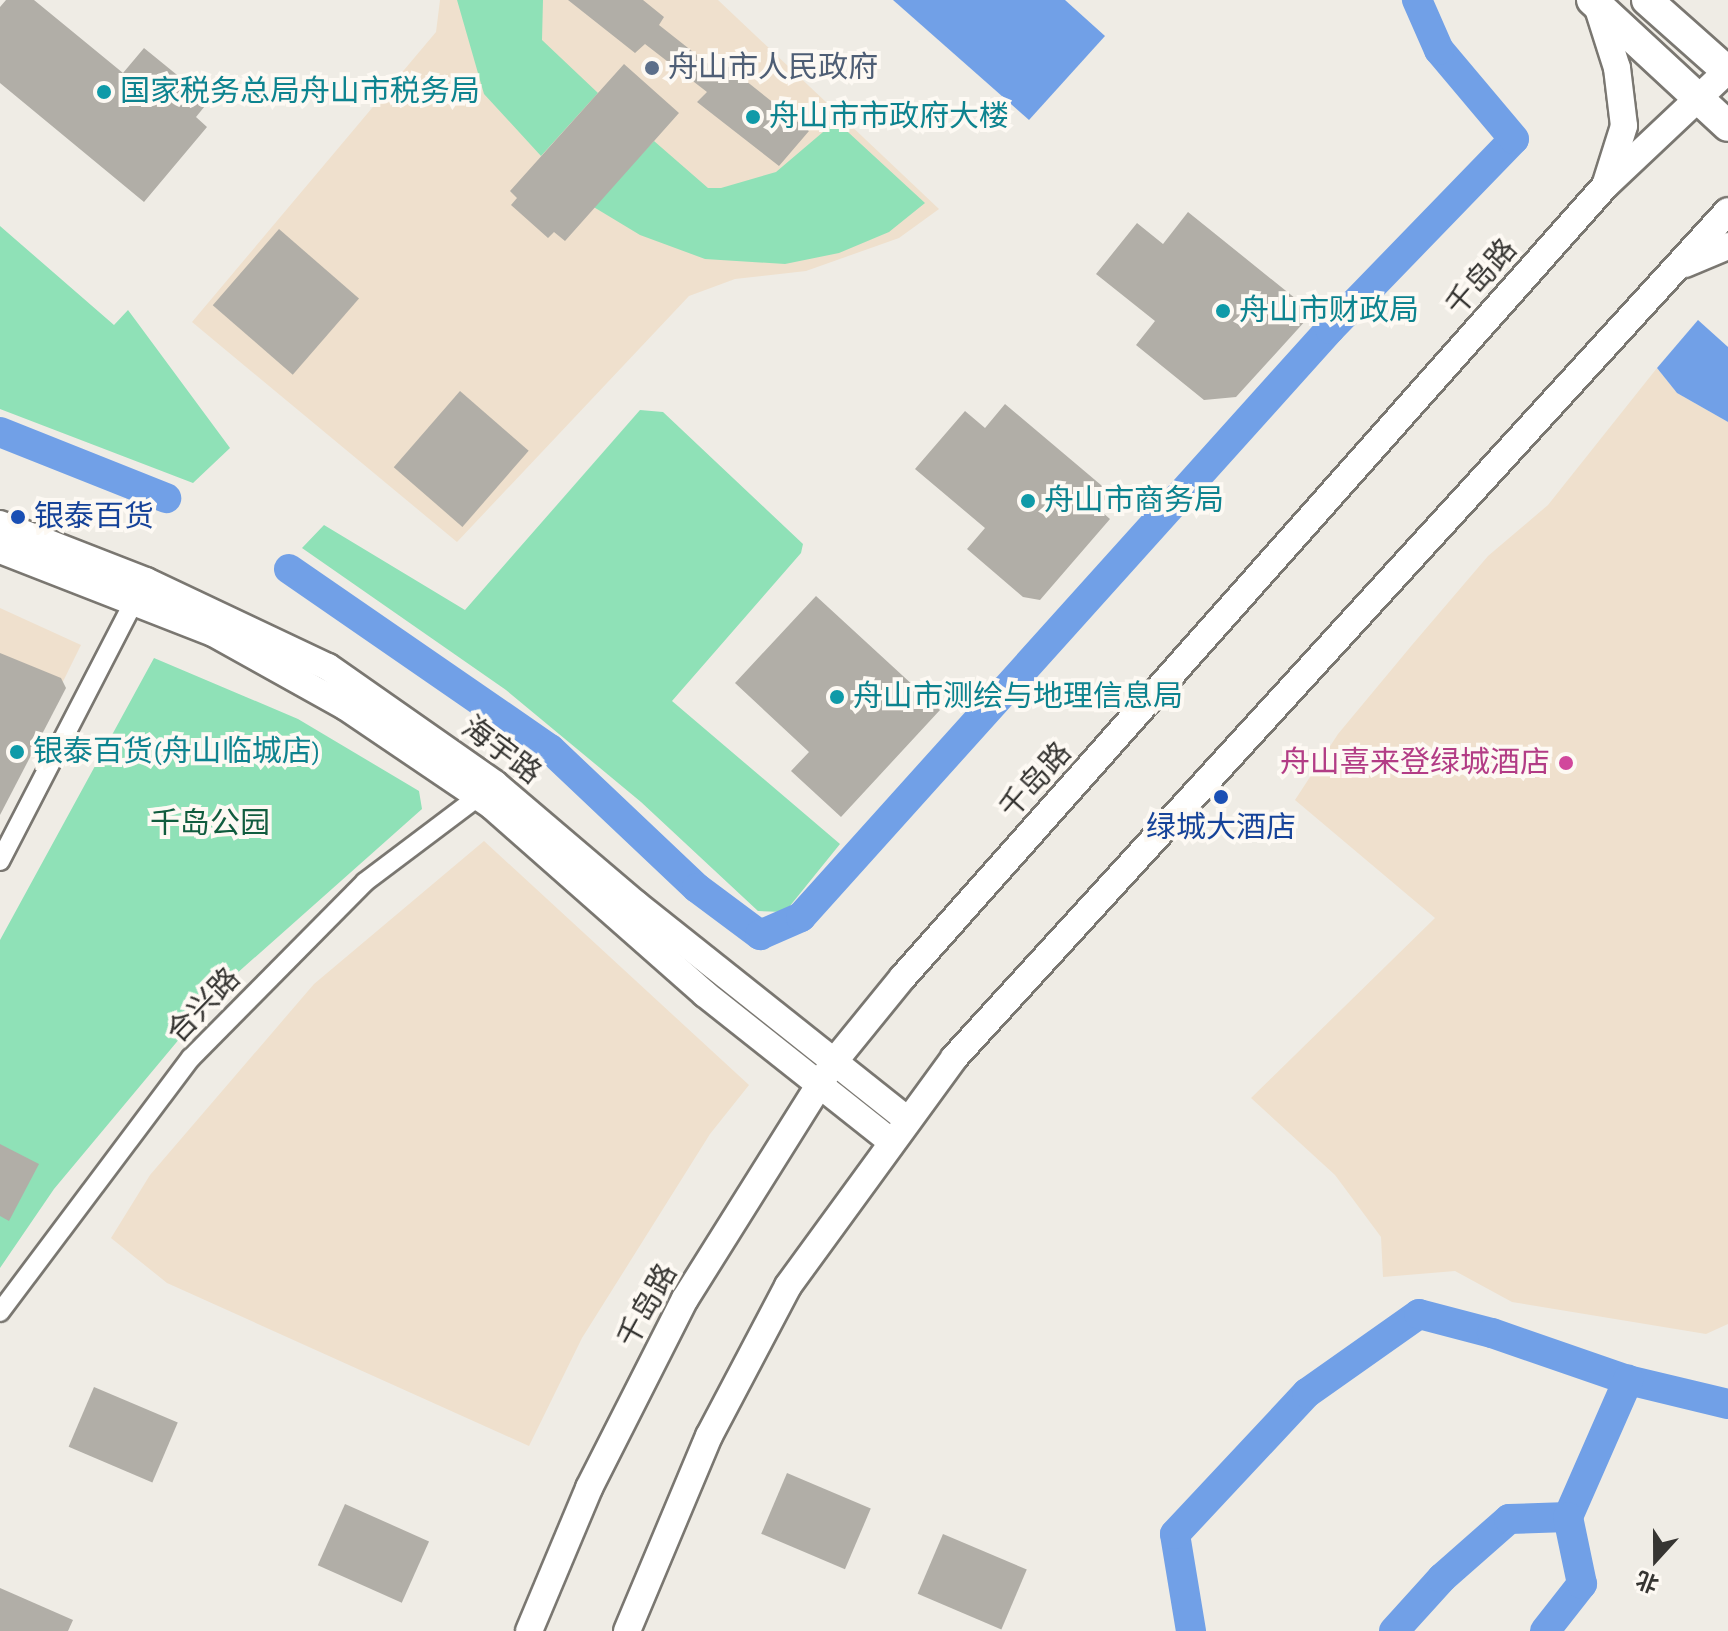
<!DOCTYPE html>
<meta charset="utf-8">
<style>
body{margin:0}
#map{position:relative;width:1728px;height:1631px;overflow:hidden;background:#efece5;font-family:"Alegreya Sans","Noto Sans SC",sans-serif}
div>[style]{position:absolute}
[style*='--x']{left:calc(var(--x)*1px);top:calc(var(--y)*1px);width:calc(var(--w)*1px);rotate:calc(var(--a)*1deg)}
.commercial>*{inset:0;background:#efe0cd}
.green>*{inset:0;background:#8fe1b7}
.water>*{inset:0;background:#71a0e7}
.river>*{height:30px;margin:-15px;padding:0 15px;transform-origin:15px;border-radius:15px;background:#71a0e7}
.building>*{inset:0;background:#b1aea7;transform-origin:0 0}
.roads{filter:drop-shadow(2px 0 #7a7771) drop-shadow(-2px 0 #7a7771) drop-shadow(0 2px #7a7771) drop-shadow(0 -2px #7a7771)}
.street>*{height:18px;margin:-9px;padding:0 9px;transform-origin:9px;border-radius:9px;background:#fff}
.secondary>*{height:26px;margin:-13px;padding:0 13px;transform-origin:13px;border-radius:13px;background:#fff}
.primary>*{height:30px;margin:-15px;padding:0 15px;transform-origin:15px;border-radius:15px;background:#fff}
.dots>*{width:22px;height:22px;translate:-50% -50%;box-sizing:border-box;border:4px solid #fdf9f3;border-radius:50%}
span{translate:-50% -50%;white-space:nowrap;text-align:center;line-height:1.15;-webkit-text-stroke:8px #fdf9f3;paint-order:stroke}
.service-label{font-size:30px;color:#4e5e75}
.left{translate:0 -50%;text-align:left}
.culture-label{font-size:30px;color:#0d838f}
.street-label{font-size:30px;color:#363532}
.transit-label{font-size:30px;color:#164399}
.hotel-label{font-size:30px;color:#b23c85}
.right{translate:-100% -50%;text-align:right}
.park-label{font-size:30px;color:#105c3e}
.north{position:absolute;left:1616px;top:1519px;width:80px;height:80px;-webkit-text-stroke:6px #fdf9f3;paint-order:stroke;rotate:201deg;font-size:22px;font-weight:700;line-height:32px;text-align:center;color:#363532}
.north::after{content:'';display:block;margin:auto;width:28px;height:36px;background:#363532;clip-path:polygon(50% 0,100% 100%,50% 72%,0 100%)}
</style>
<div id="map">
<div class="commercial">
<div style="clip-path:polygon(440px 0,718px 0,939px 209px,899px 238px,806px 271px,735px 279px,689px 296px,457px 542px,192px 322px,436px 32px)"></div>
<div style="clip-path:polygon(1657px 368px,1677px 393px,1728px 422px,1728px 1324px,1706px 1334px,1512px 1302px,1455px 1271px,1383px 1277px,1381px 1237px,1335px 1175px,1251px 1098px,1435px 918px,1295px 800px,1338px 734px,1412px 645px,1488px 556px,1548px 505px)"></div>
<div style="clip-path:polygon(0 608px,81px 645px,0 809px)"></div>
<div style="clip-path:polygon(484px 841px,749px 1085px,710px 1134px,582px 1338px,529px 1446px,167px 1283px,111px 1238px,150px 1175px,314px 984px)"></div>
</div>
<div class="green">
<div style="clip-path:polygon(457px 0,543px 0,542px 40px,598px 93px,541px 156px,484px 94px)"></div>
<div style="clip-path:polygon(836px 121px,925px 203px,889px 232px,839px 253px,785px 264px,705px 259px,640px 235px,592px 206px,654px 141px,708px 188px,721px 188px,776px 172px)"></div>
<div style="clip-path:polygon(0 226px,114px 325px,128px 310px,230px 448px,193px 483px,0 409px)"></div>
<div style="clip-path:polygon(640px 410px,663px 412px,803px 544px,801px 553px,672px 701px,840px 844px,785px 912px,758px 911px,641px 802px,506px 690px,302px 548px,324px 525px,465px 610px)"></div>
<div style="clip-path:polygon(154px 658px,298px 719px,419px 791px,422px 809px,226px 983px,54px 1189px,0 1268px,0 940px)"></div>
</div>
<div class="water">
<div style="clip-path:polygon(893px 0,1065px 0,1105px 36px,1029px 120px)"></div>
<div style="clip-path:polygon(1698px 320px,1728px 347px,1728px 422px,1677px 393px,1657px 368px)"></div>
</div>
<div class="river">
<div style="--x:0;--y:432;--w:179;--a:21.7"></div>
<div style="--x:289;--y:569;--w:317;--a:34.6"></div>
<div style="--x:550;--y:749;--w:202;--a:43.4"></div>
<div style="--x:697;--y:888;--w:79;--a:36.7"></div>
<div style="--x:760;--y:935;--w:45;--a:-23.7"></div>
<div style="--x:801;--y:917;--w:791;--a:-48.02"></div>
<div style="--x:1330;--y:329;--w:264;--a:-45.9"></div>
<div style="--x:1514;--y:139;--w:116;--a:-130.1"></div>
<div style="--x:1439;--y:50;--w:55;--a:-113.7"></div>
<div style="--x:1191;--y:1631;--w:98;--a:-99.4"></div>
<div style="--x:1175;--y:1534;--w:193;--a:-46.9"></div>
<div style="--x:1307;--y:1393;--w:137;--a:-35.2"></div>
<div style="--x:1419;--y:1314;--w:75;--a:14.6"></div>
<div style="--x:1492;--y:1333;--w:144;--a:19.1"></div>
<div style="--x:1628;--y:1380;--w:103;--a:13.5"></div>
<div style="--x:1394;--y:1631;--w:72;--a:-47.8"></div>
<div style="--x:1442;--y:1578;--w:89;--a:-41.4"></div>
<div style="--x:1509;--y:1519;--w:59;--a:-1.9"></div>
<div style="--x:1568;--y:1517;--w:150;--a:-66.3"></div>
<div style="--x:1545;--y:1631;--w:60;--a:-51.8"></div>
<div style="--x:1582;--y:1584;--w:68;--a:-101.8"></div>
</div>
<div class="building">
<div style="clip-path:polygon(6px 0,34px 0,123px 73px,144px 48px,209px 101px,196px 117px,207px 127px,144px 202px,0 83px,0 7px)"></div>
<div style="clip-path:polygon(568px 0,643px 0,664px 17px,659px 25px,721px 74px,726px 65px,809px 131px,779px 166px,697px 102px,707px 92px,645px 44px,635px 53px)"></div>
<div style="clip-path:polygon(624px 64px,679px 113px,565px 241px,554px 232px,548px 238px,511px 205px,517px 198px,510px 191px)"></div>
<div style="clip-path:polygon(1188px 212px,1301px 303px,1307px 319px,1236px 397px,1204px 400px,1136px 345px,1155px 321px,1096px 274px,1137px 223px,1163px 244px)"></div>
<div style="left:279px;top:229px;width:106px;height:101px;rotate:41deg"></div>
<div style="left:460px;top:391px;width:91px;height:101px;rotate:41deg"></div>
<div style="clip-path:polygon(1005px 404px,1114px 496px,1094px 505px,1110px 519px,1040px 600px,1023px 597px,967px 549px,985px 528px,915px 469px,965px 411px,985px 428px)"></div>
<div style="clip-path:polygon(816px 596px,940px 710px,841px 817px,791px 771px,809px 752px,735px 683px)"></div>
<div style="clip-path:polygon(0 653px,61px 678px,66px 688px,0 815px)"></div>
<div style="clip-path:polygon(0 1144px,39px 1164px,9px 1221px,0 1216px)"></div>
<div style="left:94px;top:1387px;width:91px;height:65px;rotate:23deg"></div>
<div style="left:787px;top:1473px;width:91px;height:66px;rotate:23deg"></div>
<div style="left:345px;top:1504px;width:92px;height:67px;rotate:24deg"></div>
<div style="left:943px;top:1534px;width:91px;height:65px;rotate:23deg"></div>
<div style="clip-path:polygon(0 1588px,73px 1620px,68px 1631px,0 1631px)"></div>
</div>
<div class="roads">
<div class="street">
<div style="--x:0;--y:861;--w:301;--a:-62.7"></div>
<div style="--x:0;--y:1312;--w:318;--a:-53.1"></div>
<div style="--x:191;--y:1058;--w:247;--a:-45.3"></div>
<div style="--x:365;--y:882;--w:153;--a:-37"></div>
</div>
<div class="secondary">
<div style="--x:1597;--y:5;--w:66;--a:72.4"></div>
<div style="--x:1617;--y:68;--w:58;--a:83.1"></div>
<div style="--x:1624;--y:126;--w:60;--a:107.5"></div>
<div style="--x:1685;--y:264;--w:47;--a:-22.7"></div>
<div style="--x:0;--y:524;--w:157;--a:21.3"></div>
<div style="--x:146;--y:581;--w:201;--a:25.3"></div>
<div style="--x:328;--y:667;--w:204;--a:35"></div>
<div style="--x:495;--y:784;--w:185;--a:40.4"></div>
<div style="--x:636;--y:904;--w:347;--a:38.5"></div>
<div style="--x:0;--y:550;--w:229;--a:21.3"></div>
<div style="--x:213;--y:633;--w:152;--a:29.1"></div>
<div style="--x:346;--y:707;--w:176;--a:34.1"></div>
<div style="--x:492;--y:806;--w:284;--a:41.4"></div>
<div style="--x:705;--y:994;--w:238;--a:38.4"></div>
<div style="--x:529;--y:1631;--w:155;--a:-67.2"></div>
<div style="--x:589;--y:1488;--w:212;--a:-63.1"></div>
<div style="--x:685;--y:1299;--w:279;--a:-57.9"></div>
<div style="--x:833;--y:1063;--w:111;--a:-50.9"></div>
<div style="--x:903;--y:977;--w:1058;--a:-48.41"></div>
<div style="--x:1605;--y:186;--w:169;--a:-43.3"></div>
<div style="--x:627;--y:1631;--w:212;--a:-67.2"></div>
<div style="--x:709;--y:1436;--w:170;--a:-62.2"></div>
<div style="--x:788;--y:1286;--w:282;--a:-53.9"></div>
<div style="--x:954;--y:1058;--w:1147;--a:-47.58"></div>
</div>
<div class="primary">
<div style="--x:1592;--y:0;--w:185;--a:42.8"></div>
<div style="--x:1647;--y:0;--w:108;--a:41.6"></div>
</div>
</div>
<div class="dots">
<div style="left:652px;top:68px;background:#5c6f8a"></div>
<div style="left:104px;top:92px;background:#0f9aa8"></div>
<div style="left:753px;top:117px;background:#0f9aa8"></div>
<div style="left:1223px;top:311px;background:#0f9aa8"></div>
<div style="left:1028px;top:501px;background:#0f9aa8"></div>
<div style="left:18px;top:517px;background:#1a4fb4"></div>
<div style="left:837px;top:697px;background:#0f9aa8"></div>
<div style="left:17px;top:752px;background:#0f9aa8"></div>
<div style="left:1566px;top:763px;background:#d1479c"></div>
<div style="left:1221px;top:797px;background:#1a4fb4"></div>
</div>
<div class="service-label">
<span class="left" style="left:668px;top:68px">舟山市人民政府</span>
</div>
<div class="culture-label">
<span class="left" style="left:120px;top:92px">国家税务总局舟山市税务局</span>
<span class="left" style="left:769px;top:117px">舟山市市政府大楼</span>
<span class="left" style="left:1239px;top:311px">舟山市财政局</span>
<span class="left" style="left:1044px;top:501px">舟山市商务局</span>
<span class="left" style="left:853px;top:697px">舟山市测绘与地理信息局</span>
<span class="left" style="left:33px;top:752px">银泰百货(舟山临城店)</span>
</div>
<div class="street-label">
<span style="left:1482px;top:278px;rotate:-49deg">千岛路</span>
<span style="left:501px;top:751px;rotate:37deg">海宇路</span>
<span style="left:1036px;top:781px;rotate:-48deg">千岛路</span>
<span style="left:204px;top:1006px;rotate:-46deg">合兴路</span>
<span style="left:648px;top:1306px;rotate:-61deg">千岛路</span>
</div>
<div class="transit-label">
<span class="left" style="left:34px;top:517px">银泰百货</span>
<span style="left:1221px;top:828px">绿城大酒店</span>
</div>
<div class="hotel-label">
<span class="right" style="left:1550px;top:763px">舟山喜来登绿城酒店</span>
</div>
<div class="park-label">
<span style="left:210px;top:824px">千岛公园</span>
</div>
<div class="north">北</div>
</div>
